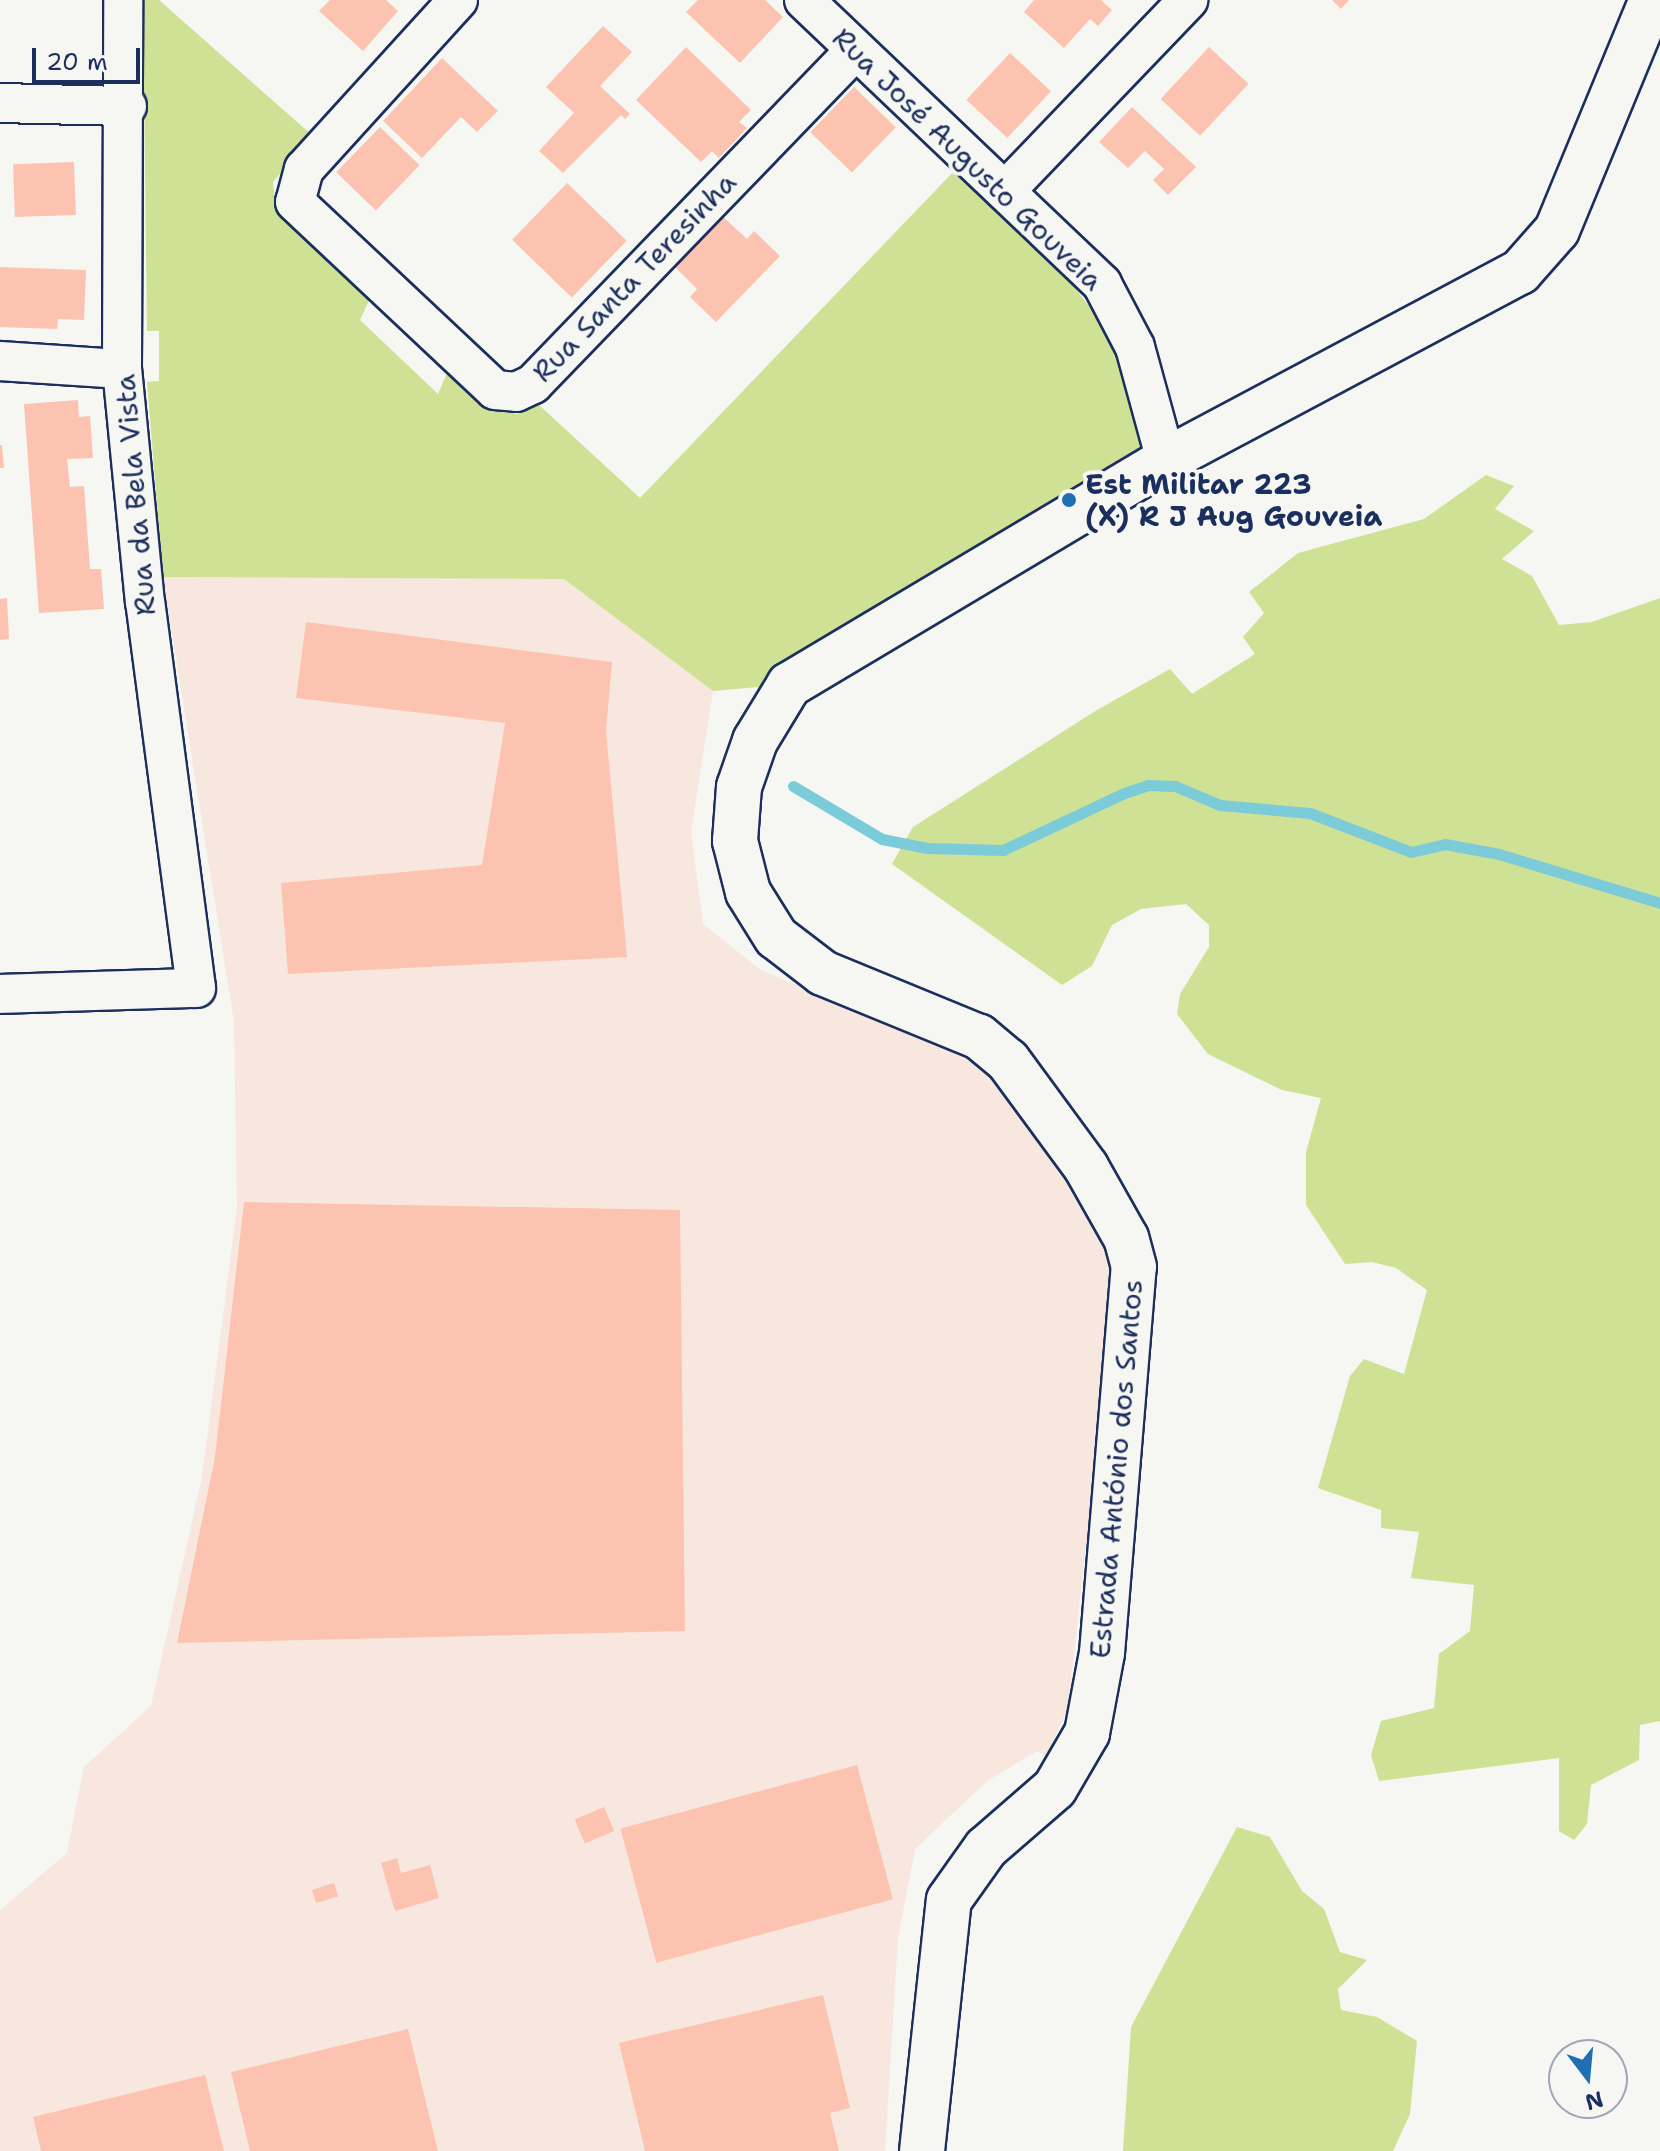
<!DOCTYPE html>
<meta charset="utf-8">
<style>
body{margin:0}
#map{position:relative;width:1660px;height:2151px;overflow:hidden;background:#f6f6f2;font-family:"Shantell Sans",sans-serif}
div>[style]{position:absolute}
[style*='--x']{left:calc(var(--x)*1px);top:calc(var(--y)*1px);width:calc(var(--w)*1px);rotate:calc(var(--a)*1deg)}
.built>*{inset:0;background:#f8e7de}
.green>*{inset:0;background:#cfe195}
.stream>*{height:11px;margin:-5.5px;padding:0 5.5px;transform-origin:5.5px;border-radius:5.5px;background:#7ccbd9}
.building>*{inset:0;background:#fcc4b0;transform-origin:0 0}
.roads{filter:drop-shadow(2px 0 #1b2f5e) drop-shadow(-2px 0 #1b2f5e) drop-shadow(0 2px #1b2f5e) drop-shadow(0 -2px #1b2f5e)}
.street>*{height:38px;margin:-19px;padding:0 19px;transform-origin:19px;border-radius:19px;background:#f6f6f2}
.secondary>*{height:44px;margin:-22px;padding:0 22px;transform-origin:22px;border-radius:22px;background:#f6f6f2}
.dots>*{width:22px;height:22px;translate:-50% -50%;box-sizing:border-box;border:4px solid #f6f6f2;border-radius:50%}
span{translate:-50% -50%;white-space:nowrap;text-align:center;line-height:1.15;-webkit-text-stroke:8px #f6f6f2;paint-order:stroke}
.street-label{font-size:28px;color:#1b2f5e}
.poi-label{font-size:28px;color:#1b2f5e;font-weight:700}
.left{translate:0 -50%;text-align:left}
.north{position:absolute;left:1548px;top:2039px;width:80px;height:80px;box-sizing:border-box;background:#f6f6f2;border:2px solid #9ea6b7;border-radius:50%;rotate:164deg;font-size:22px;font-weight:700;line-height:32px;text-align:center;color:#1b2f5e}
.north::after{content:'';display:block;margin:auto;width:28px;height:36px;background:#1f6fb2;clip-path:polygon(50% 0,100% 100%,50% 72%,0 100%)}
.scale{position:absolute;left:32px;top:48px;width:108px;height:36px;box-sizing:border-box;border:4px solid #1b2f5e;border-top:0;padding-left:10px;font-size:24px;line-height:28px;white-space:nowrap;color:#1b2f5e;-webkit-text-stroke:6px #f6f6f2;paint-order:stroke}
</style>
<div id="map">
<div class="built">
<div style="clip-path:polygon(163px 577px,564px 579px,713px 691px,691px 832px,703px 924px,761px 970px,972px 1060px,1009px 1089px,1104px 1232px,1115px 1280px,1068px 1708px,1046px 1756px,1037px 1751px,987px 1781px,915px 1849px,898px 1938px,885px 2151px,0 2151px,0 1910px,67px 1853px,84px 1767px,151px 1706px,202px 1477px,237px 1207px,234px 1022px)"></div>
</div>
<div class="green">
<div style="clip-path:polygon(143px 0,159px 0,313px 136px,273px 182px,275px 202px,283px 217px,371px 296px,360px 320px,438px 394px,448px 371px,490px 409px,517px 414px,539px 405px,640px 498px,958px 167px,1072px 284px,1110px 334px,1147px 441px,1145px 461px,769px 686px,713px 691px,564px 579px,163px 577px,147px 382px,159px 381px,159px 331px,147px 331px)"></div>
<div style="clip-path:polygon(1486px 475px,1514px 486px,1495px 509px,1534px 531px,1502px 559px,1532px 576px,1559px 625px,1592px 622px,1660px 598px,1660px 1721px,1640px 1725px,1639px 1760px,1591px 1785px,1587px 1824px,1574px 1840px,1559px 1831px,1559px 1758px,1379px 1781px,1371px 1755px,1381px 1721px,1434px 1708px,1439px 1654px,1470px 1631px,1474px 1585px,1411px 1578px,1419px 1532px,1381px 1528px,1381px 1510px,1318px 1488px,1350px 1376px,1364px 1359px,1404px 1374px,1427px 1290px,1396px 1268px,1372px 1262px,1345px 1264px,1306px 1205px,1306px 1152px,1321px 1098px,1282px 1090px,1208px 1054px,1177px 1014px,1180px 994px,1209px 947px,1209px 925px,1186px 904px,1141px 909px,1112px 925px,1092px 966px,1062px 985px,892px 864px,913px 827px,1097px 710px,1170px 669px,1192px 694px,1255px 654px,1243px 637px,1264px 613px,1249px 592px,1298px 553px,1424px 519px)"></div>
<div style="clip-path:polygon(1237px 1827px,1270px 1837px,1302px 1891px,1324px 1909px,1340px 1952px,1367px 1960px,1338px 1989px,1341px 2010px,1377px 2017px,1417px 2041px,1410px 2114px,1393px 2151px,1123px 2151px,1131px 2027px)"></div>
</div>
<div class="stream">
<div style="--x:793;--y:786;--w:104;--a:30.8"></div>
<div style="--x:882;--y:839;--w:46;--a:11.3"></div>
<div style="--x:927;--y:848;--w:76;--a:1.5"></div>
<div style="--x:1003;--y:850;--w:134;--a:-25.2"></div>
<div style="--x:1124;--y:793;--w:25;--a:-18"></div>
<div style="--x:1148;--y:785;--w:27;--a:2"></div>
<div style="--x:1175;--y:786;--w:49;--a:22.9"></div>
<div style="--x:1220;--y:805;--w:90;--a:5.1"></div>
<div style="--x:1310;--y:813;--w:108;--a:21.1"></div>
<div style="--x:1411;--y:852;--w:35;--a:-13"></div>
<div style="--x:1445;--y:844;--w:55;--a:10.5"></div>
<div style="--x:1499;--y:854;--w:168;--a:16.9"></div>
</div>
<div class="building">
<div style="clip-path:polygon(330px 0,386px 0,398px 11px,363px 51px,319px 11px)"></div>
<div style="clip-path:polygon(698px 0,765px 0,783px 17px,740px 63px,686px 12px)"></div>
<div style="clip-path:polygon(1034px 0,1101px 0,1112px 10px,1098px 26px,1090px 19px,1064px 48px,1024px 12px)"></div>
<div style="clip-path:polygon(1332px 0,1349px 0,1341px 9px)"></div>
<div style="clip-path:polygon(603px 26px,632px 52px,600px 86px,630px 114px,625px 119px,621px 115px,563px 173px,539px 151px,574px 113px,546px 87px)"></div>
<div style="clip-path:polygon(686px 47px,751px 110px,739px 122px,747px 128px,719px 158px,712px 151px,701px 162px,636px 100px)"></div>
<div style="left:1209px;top:47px;width:54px;height:71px;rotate:43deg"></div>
<div style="left:1010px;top:53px;width:56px;height:64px;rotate:43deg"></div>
<div style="clip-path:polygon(442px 58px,498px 111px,477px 132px,461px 117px,422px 158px,383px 121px)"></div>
<div style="left:854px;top:87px;width:58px;height:63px;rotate:44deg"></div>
<div style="clip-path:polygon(1132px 107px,1196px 167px,1168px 195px,1153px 180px,1164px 169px,1145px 151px,1128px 168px,1099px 142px)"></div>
<div style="left:380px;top:127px;width:55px;height:63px;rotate:44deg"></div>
<div style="left:74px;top:162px;width:53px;height:61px;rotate:88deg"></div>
<div style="left:567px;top:183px;width:83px;height:79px;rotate:44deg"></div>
<div style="clip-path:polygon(720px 214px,747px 239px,754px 231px,780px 256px,716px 322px,690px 297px,697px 289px,672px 264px)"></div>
<div style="clip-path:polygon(0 267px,86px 270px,84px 320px,58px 319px,57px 329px,0 327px)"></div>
<div style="clip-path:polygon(78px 400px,79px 417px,90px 416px,93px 458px,67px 459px,70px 487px,84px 486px,90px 569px,101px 569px,104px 609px,39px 613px,24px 404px)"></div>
<div style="clip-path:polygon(0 445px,2px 445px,4px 468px,0 468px)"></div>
<div style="clip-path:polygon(7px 598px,9px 639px,0 640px,0 599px)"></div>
<div style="clip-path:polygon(306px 622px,612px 662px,606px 731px,627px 957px,288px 974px,281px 883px,482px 865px,505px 723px,296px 698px)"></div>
<div style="clip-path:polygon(244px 1202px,680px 1210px,685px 1631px,177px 1643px,215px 1457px)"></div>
<div style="left:857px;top:1765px;width:139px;height:245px;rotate:75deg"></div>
<div style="left:604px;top:1807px;width:26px;height:32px;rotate:67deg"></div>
<div style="clip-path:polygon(397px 1858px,401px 1873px,430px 1865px,439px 1898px,395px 1911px,381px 1863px)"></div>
<div style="left:334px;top:1883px;width:14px;height:23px;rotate:73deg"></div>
<div style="clip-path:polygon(823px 1995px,850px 2108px,830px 2113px,839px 2151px,645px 2151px,619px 2043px)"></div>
<div style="clip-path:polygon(408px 2029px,438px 2151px,250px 2151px,231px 2072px)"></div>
<div style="clip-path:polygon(205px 2075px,224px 2151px,41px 2151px,33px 2117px)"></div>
</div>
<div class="roads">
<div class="street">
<div style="--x:458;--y:0;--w:229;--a:132.3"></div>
<div style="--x:304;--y:169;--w:34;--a:105"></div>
<div style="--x:295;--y:202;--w:274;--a:43.2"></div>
<div style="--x:495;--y:390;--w:21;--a:5"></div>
<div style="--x:516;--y:392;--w:19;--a:-25"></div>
<div style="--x:533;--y:384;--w:464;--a:-46"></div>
<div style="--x:804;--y:0;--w:412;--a:43.6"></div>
<div style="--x:1102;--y:284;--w:71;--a:62.4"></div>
<div style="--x:1135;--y:347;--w:117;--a:74.7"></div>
<div style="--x:0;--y:103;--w:127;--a:1.4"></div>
<div style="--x:1005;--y:191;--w:265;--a:-46.2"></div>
<div style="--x:0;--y:361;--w:122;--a:3.8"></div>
<div style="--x:0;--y:994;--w:196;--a:-1.8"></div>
<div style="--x:196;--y:988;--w:388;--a:-97.5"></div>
<div style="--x:145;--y:603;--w:235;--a:-95.6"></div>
<div style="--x:122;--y:369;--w:369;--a:-89.8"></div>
</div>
<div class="secondary">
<div style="--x:922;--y:2151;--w:252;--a:-83.9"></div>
<div style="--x:949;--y:1900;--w:64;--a:-54.6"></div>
<div style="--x:986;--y:1848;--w:91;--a:-41"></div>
<div style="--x:1055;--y:1788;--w:64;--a:-59.8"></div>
<div style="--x:1087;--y:1733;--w:81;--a:-79.4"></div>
<div style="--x:1102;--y:1653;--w:387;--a:-85.3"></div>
<div style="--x:1134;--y:1267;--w:30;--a:-105"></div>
<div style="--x:1126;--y:1238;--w:81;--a:-119.4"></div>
<div style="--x:1086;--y:1167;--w:132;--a:-126.3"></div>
<div style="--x:1008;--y:1061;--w:38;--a:-140"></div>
<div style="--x:979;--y:1037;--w:169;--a:-157.7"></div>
<div style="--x:823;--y:973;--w:59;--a:-142.5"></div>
<div style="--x:776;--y:937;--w:53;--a:-121.9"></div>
<div style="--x:748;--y:892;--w:53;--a:-104.3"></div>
<div style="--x:735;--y:841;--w:54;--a:-85.8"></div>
<div style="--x:739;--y:787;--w:49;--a:-70.8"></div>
<div style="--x:755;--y:741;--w:66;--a:-58.7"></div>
<div style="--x:789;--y:685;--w:439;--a:-30.8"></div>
<div style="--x:1166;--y:460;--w:401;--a:-28"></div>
<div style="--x:1520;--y:272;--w:56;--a:-48.6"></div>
<div style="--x:1557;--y:230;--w:249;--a:-67.6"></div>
</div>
</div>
<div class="dots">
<div style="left:1069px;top:500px;background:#1f6fb2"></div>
</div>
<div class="street-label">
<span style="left:968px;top:159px;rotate:44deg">Rua José Augusto Gouveia</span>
<span style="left:634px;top:277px;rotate:-46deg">Rua Santa Teresinha</span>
<span style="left:135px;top:495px;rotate:-95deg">Rua da Bela Vista</span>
<span style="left:1116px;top:1469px;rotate:-85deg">Estrada António dos Santos</span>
</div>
<div class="poi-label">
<span class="left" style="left:1085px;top:500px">Est Militar 223<br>(X) R J Aug Gouveia</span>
</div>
<div class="north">N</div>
<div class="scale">20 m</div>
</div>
